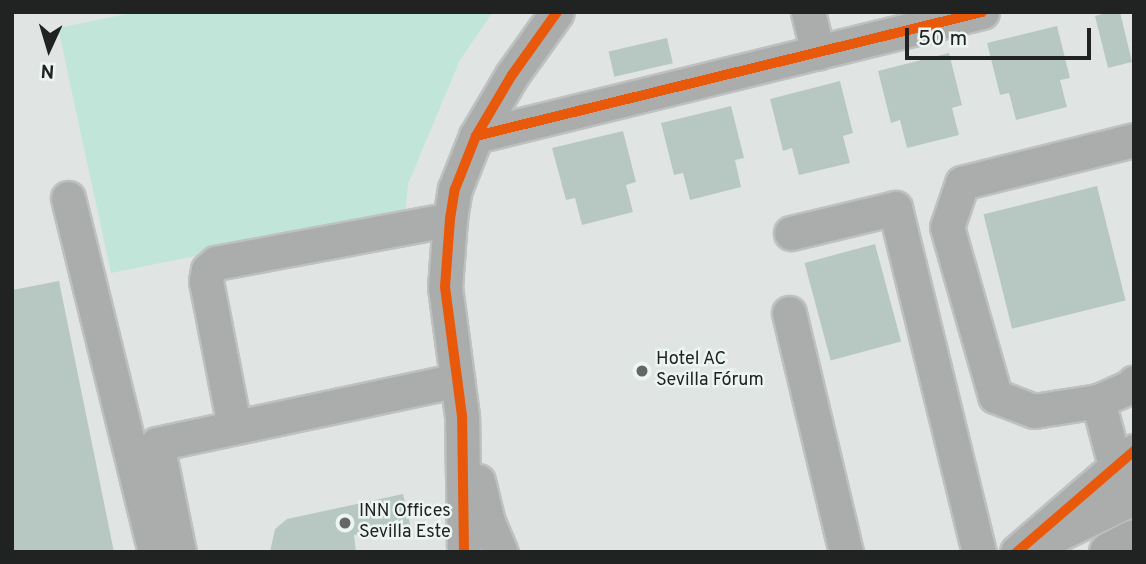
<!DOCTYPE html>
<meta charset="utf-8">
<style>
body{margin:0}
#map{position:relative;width:1146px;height:564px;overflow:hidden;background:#e0e5e3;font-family:Overpass,sans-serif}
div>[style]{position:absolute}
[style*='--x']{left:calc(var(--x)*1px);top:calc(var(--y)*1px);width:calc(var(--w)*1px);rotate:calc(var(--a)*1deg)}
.green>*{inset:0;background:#c1e6d9}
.building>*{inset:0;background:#b7c8c3;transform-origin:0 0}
.roads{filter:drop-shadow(2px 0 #bec1c0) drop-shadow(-2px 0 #bec1c0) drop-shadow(0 2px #bec1c0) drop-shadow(0 -2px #bec1c0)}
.minor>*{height:33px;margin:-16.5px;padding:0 16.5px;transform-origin:16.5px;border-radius:16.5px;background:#aaadac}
.highway>*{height:38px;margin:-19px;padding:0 19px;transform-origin:19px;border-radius:19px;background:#a7aaa8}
.cycleway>*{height:10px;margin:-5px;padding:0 5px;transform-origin:5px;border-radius:5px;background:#e8590c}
.dots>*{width:19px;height:19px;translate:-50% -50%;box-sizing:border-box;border:4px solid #ecf5f1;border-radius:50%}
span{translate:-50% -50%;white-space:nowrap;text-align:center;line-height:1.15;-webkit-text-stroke:5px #ecf5f1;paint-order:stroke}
.poi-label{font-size:18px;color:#202322}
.left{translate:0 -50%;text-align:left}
.frame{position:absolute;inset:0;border:14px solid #202322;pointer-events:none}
.north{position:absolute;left:14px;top:14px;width:70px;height:70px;-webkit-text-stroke:5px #ecf5f1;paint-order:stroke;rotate:184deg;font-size:19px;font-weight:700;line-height:28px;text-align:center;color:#202322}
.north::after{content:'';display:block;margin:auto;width:24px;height:32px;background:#202322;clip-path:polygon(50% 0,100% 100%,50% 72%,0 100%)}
.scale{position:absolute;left:905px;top:28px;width:186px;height:32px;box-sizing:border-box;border:4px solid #202322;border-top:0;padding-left:9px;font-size:21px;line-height:24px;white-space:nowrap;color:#202322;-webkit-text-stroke:5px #ecf5f1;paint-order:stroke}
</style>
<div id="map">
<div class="green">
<div style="clip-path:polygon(136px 12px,493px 12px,460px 60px,408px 184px,405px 214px,111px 273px,58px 28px)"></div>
</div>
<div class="building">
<div style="clip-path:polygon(1110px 12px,1120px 12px,1132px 62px,1108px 68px,1095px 16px)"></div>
<div style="clip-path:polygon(1057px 26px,1070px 78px,1060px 80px,1067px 107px,1016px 120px,1009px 93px,1000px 95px,987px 43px)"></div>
<div style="left:667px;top:38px;width:26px;height:60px;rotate:77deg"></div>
<div style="clip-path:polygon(949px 53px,962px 105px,952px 108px,959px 135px,907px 148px,900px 120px,891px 123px,878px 71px)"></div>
<div style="clip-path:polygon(840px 81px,853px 133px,843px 136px,850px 163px,799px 175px,792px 148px,783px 151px,770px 99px)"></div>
<div style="clip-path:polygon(731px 106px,744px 158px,735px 160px,741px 187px,690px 200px,683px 173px,674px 175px,661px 123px)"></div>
<div style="clip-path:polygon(623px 131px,636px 182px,626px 185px,633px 212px,582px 225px,575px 198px,566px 200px,552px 148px)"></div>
<div style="left:1097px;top:186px;width:118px;height:117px;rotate:76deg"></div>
<div style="left:875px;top:244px;width:101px;height:73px;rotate:75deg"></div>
<div style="clip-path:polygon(59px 281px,114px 552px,12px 552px,12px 290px)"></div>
<div style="clip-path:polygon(403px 494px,410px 524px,354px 535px,356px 552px,270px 552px,275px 529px,287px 519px)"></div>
</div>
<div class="roads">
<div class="minor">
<div style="--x:808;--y:12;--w:42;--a:76.3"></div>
<div style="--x:476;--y:136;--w:521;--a:-13.77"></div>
<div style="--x:1134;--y:140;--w:177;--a:166"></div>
<div style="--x:962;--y:183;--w:46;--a:108.8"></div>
<div style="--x:947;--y:227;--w:176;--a:74.1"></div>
<div style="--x:995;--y:396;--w:42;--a:21"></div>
<div style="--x:1034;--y:411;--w:65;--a:-8.9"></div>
<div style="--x:1098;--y:401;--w:37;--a:-24"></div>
<div style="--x:1132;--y:386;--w:4;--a:-63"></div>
<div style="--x:68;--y:198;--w:365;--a:76.2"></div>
<div style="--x:791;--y:233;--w:107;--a:-13.5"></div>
<div style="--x:895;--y:208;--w:354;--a:76.3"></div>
<div style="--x:789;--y:313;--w:246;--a:76.6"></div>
<div style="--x:1098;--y:401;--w:86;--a:75.2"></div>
<div style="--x:232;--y:415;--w:136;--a:-101"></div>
<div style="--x:206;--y:281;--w:11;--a:-80"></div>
<div style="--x:208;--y:270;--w:11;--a:-41"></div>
<div style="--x:216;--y:263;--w:238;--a:-10.6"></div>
<div style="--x:478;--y:481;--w:42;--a:76.3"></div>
<div style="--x:488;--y:522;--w:33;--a:67"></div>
<div style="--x:1050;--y:538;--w:93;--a:-25.5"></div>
<div style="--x:179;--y:552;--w:110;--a:-101.5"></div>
<div style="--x:157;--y:444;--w:307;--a:-12"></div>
<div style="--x:464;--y:552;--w:136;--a:-90.8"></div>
<div style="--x:462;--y:416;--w:130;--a:-97.5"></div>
<div style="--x:445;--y:287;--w:68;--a:-85.8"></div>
<div style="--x:450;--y:219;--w:30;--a:-81"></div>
<div style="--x:455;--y:189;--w:57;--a:-68.4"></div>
<div style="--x:476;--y:136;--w:71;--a:-59.5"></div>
<div style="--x:512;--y:75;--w:77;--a:-54.5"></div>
<div style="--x:1017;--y:552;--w:155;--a:-40.8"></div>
</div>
<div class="highway">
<div style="--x:1109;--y:552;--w:28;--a:-27"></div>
</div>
</div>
<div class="cycleway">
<div style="--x:476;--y:136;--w:521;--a:-13.77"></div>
<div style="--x:464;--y:552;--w:136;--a:-90.8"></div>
<div style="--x:462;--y:416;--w:130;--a:-97.5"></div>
<div style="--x:445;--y:287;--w:68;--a:-85.8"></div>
<div style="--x:450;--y:219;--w:30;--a:-81"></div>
<div style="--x:455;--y:189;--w:57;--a:-68.4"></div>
<div style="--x:476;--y:136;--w:71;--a:-59.5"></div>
<div style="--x:512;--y:75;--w:77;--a:-54.5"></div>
<div style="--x:1017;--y:552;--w:155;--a:-40.8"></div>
</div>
<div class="dots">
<div style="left:642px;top:371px;background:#636766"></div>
<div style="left:345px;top:523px;background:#636766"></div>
</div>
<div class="poi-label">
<span class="left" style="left:656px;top:371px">Hotel AC<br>Sevilla Fórum</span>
<span class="left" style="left:359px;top:523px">INN Offices<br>Sevilla Este</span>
</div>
<div class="frame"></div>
<div class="north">N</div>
<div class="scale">50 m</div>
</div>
